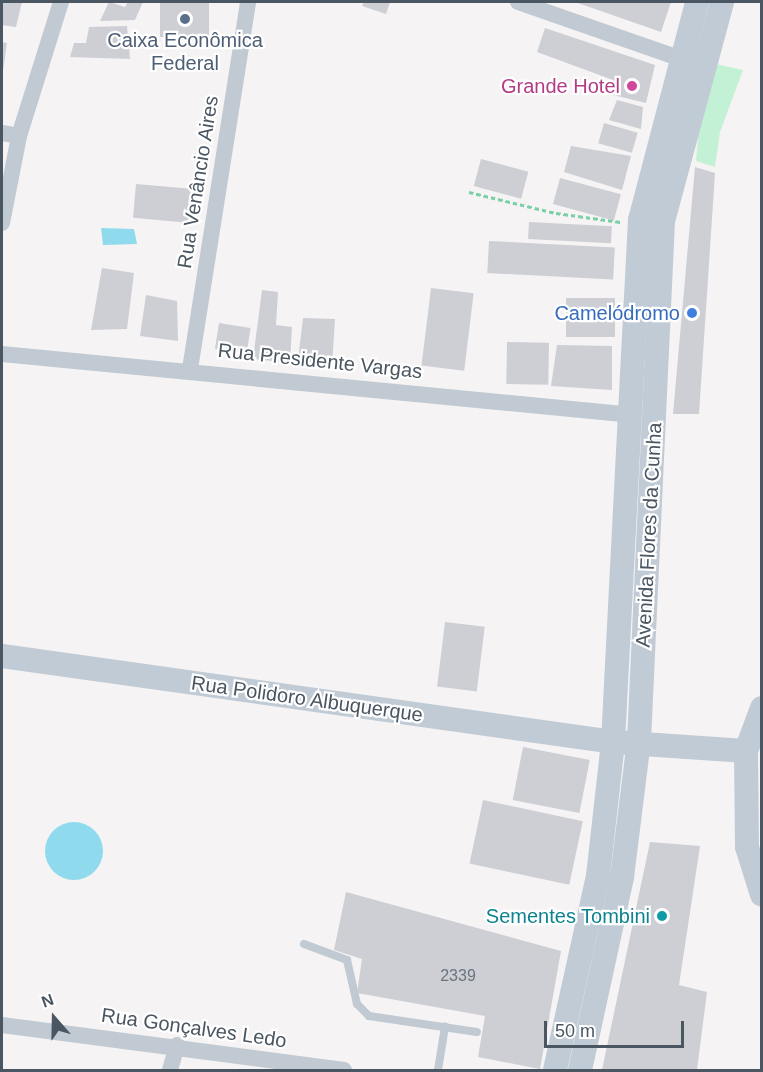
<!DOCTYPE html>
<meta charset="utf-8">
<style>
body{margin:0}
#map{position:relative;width:763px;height:1072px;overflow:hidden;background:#f5f3f3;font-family:Helvetica,sans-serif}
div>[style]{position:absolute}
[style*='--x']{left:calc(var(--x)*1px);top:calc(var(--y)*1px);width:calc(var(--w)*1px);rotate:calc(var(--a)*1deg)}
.green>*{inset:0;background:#c3f1d5}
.water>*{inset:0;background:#90daee}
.round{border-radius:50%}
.building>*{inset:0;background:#cdcfd5;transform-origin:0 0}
.path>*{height:3px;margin-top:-1.5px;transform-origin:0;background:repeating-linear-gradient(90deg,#7ad0a6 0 4.5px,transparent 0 7.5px)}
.lane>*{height:8px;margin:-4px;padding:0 4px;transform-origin:4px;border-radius:4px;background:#c1cad2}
.street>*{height:16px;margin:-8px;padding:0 8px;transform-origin:8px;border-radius:8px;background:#c1cad2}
.secondary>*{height:24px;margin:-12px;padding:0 12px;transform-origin:12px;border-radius:12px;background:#c1cbd6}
.dots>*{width:16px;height:16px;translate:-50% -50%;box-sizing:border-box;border:3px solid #fff;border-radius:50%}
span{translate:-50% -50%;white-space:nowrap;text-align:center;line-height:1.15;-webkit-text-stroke:4.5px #fff;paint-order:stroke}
.number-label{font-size:16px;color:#6b747e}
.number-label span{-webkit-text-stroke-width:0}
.service-label{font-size:20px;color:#4e5e75}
.hotel-label{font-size:20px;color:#b23c85}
.right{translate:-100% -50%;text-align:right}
.street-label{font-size:20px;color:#4a5661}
.shop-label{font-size:20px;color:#366cbe}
.culture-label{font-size:20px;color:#0d838f}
.frame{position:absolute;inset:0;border:3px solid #4a5661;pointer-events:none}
.north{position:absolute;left:24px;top:988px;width:60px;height:60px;-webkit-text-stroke:4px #fff;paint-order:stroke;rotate:340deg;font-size:16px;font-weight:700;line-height:24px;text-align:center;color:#4a5661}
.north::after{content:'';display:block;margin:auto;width:21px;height:27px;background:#4a5661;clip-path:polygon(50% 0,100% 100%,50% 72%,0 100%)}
.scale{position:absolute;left:544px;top:1021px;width:140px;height:27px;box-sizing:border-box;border:3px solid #4a5661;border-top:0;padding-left:8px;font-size:18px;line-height:21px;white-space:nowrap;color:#4a5661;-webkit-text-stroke:4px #fff;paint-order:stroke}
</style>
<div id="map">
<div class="green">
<div style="clip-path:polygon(716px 64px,743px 70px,720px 132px,715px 167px,696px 161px,700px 114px)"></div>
</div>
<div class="water">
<div style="clip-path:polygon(101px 228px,134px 229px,137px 244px,103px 245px)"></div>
<div class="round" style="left:45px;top:822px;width:58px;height:58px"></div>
</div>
<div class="building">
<div style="clip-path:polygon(2px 2px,22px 2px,16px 27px,2px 25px)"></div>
<div style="clip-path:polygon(109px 2px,125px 7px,128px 2px,143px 2px,135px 20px,100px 21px)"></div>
<div style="left:160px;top:2px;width:49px;height:35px"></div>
<div style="clip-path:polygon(364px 2px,390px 2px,386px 14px,362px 6px)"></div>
<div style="clip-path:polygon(575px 2px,671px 2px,661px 32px)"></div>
<div style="clip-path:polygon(127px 26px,130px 59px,70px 57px,74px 43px,86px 43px,89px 27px)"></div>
<div style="clip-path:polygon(545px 28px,655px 65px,646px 103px,609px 94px,613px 80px,537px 52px)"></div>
<div style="clip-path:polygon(2px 42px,7px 43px,3px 71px,2px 71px)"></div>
<div style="clip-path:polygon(617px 100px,643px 107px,641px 129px,609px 120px)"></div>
<div style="left:604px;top:123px;width:35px;height:21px;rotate:16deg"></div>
<div style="clip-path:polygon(571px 146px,631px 156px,622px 190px,564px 172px)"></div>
<div style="left:481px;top:159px;width:49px;height:28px;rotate:15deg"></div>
<div style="clip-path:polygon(695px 167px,715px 173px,699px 414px,673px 414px)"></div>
<div style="left:560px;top:178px;width:63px;height:27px;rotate:15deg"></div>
<div style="left:136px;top:184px;width:55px;height:34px;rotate:5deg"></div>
<div style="left:529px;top:222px;width:83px;height:17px;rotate:3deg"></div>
<div style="left:489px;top:241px;width:126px;height:32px;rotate:3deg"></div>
<div style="clip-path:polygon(102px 268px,134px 273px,127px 329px,91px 330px)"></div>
<div style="left:431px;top:288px;width:43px;height:78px;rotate:7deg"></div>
<div style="clip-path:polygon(262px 290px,278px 292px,276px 325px,292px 327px,290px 363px,253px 359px)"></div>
<div style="clip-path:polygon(146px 295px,177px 301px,178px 341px,140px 336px)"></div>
<div style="left:566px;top:298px;width:49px;height:39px"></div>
<div style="clip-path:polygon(303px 318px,335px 319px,332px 366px,298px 360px)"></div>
<div style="left:219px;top:323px;width:32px;height:26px;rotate:9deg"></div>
<div style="left:507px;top:342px;width:42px;height:42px;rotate:1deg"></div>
<div style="clip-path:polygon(557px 345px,612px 346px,612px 390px,551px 386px)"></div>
<div style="left:445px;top:622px;width:40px;height:65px;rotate:7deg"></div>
<div style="left:523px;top:747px;width:68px;height:54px;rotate:11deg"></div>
<div style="left:483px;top:800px;width:102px;height:65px;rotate:12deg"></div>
<div style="clip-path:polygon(650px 842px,700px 846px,679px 985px,707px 992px,697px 1070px,602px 1070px)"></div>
<div style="clip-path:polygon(346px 892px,561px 951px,540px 1069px,478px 1057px,485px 1016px,357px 993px,362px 959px,334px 950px)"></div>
</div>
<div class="path">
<div style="--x:469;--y:192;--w:89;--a:13.6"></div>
<div style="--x:556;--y:213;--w:65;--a:8"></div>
</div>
<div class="lane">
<div style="--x:304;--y:944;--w:46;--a:20.4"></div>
<div style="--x:347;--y:960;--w:45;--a:77.2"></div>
<div style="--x:357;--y:1004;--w:17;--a:45"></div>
<div style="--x:369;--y:1016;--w:109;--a:8.4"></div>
<div style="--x:438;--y:1070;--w:44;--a:-80.8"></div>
</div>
<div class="street">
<div style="--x:518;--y:2;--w:182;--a:19.2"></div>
<div style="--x:2;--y:133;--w:17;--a:10"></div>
<div style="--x:2;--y:223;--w:89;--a:-78.9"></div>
<div style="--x:19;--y:136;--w:140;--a:-72.6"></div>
<div style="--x:2;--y:354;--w:634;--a:5.52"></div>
<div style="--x:190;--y:369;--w:372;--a:-81"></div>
<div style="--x:2;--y:1025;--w:345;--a:7.5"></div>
<div style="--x:170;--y:1070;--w:26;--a:-74"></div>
</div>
<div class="secondary">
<div style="--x:2;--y:656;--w:617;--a:8.01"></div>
<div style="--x:613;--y:742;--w:133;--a:3.9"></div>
<div style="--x:762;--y:708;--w:46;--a:110.4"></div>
<div style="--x:746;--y:751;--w:96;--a:89.4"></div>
<div style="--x:747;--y:847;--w:50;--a:72.6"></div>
<div style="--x:555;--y:1070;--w:199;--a:-77.5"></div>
<div style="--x:598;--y:876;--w:135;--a:-83.6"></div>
<div style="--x:613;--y:742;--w:523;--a:-87.04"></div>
<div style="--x:640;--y:220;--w:225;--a:-75.3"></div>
<div style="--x:580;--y:1070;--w:198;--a:-77.7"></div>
<div style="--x:622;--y:877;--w:137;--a:-82.9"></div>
<div style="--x:639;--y:741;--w:521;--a:-87.36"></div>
<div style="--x:663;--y:221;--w:227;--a:-74.9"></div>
</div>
<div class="dots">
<div style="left:185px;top:19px;background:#5c6f8a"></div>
<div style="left:632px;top:86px;background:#d1479c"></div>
<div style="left:692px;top:313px;background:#3f7fe0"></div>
<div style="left:662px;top:916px;background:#0f9aa8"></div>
</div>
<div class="number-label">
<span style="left:458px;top:976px">2339</span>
</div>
<div class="service-label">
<span style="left:185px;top:52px">Caixa Econômica<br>Federal</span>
</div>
<div class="hotel-label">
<span class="right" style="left:620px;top:86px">Grande Hotel</span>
</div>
<div class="street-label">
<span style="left:198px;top:182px;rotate:-81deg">Rua Venâncio Aires</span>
<span style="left:320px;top:361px;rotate:6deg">Rua Presidente Vargas</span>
<span style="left:649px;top:535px;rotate:-87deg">Avenida Flores da Cunha</span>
<span style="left:307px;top:699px;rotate:8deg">Rua Polidoro Albuquerque</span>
<span style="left:194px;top:1028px;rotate:8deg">Rua Gonçalves Ledo</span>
</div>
<div class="shop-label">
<span class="right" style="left:680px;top:313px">Camelódromo</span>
</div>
<div class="culture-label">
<span class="right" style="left:650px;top:916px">Sementes Tombini</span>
</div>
<div class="frame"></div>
<div class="north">N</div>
<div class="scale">50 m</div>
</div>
